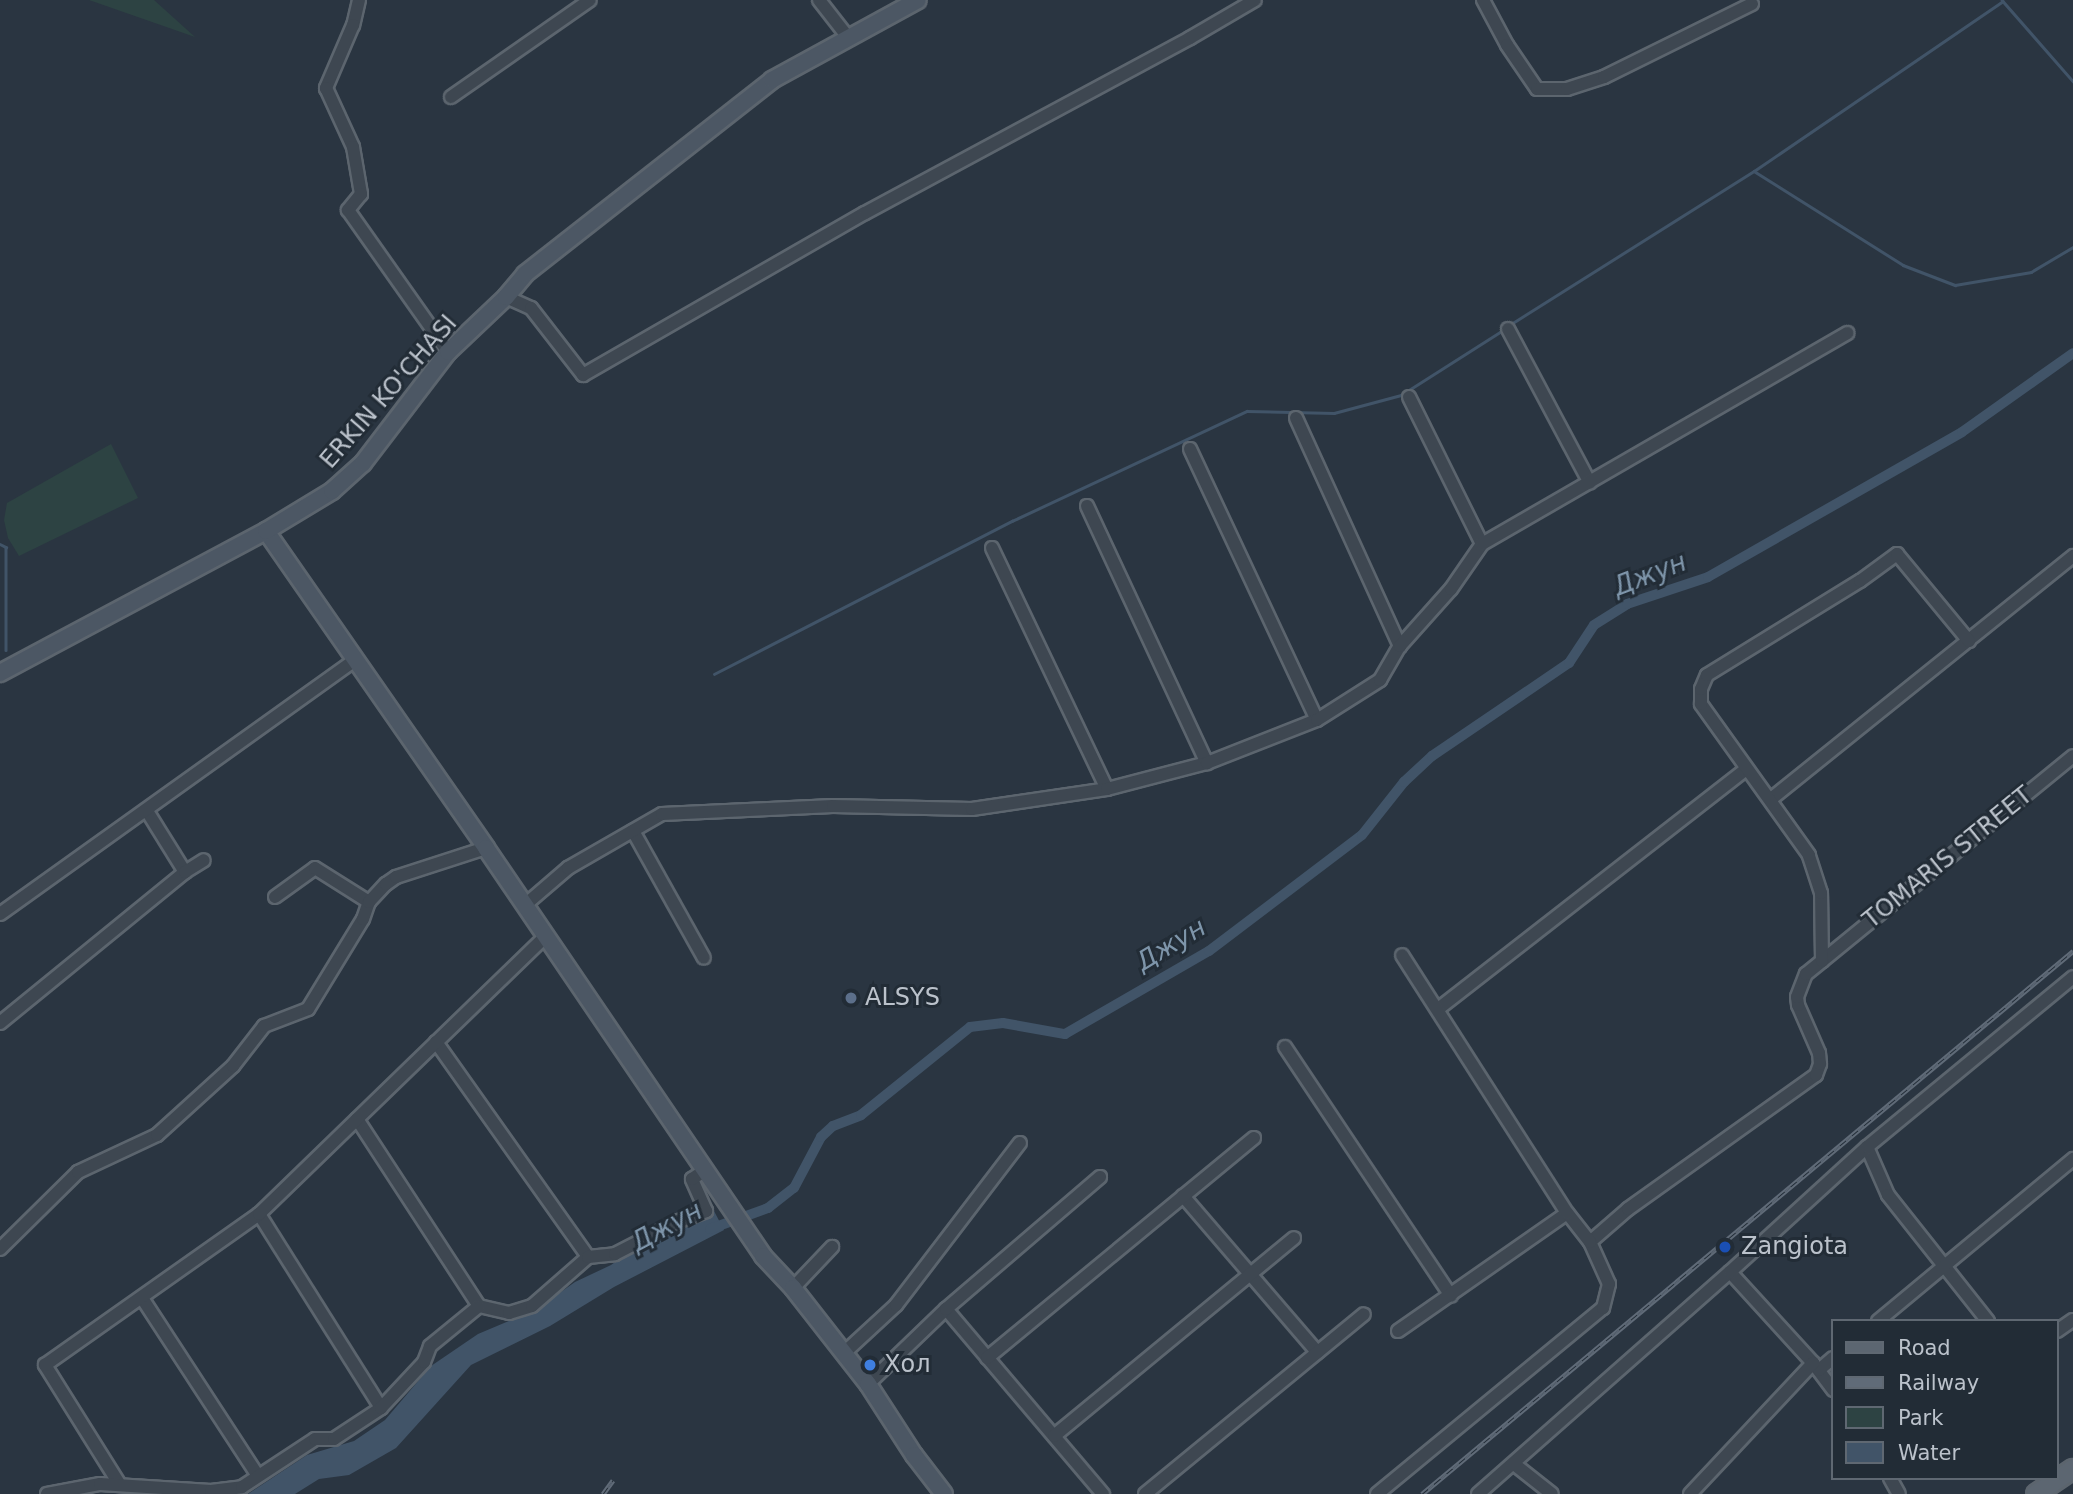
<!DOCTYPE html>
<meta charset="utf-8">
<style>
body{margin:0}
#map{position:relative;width:2073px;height:1494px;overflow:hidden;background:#2a3541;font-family:"DejaVu Sans",sans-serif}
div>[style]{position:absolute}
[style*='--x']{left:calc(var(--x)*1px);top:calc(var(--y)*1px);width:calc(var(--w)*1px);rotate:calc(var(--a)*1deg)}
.green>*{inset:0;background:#2d4343}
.water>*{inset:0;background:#415468}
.stream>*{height:2.5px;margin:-1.25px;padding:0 1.25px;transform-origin:1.25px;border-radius:1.25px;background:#415468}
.canal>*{height:10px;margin:-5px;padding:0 5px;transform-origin:5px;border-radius:5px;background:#415468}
.roads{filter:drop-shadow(2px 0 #5c656e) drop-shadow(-2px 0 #5c656e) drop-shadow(0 2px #5c656e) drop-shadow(0 -2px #5c656e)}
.street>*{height:12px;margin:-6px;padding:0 6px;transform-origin:6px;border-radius:6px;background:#3e4751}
.secondary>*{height:16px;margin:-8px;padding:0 8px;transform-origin:8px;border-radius:8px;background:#4c5764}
.primary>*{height:18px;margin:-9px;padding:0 9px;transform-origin:9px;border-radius:9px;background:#5c6671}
.rail>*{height:5px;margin-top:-2.5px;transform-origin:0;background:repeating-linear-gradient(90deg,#222c36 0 8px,#606b78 0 16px);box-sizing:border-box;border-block:2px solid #606b78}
.dots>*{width:19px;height:19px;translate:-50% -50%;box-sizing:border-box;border:4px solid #222c36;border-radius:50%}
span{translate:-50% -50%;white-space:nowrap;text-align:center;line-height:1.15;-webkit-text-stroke:6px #222c36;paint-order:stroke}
.street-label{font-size:24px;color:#bbc2cb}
.poi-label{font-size:24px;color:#bbc2cb}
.left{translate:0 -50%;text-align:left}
.water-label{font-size:26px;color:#7e95aa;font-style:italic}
.legend{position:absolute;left:1831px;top:1319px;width:228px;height:161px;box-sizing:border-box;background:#222c36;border:2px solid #5f6872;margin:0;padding:9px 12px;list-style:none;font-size:21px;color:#bbc2cb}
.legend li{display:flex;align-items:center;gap:14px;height:35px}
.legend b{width:35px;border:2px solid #5f6872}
</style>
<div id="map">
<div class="green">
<div style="clip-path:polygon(89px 0,154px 0,195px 37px)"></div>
<div style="clip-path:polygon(111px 444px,138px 498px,19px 556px,8px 538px,4px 520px,7px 503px)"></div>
</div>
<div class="water">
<div style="clip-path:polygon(714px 1211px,724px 1230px,614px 1287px,550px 1326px,471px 1365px,396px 1448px,349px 1475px,319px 1479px,295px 1494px,248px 1494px,307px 1455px,354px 1441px,385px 1420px,431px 1366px,478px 1334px,537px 1309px,575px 1282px,611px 1265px,643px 1242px,672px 1234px)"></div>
</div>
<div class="stream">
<div style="--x:2002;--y:0;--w:108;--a:48.8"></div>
<div style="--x:1754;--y:171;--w:176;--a:32.2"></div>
<div style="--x:1903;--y:265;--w:56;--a:21"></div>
<div style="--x:1955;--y:285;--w:77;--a:-9.7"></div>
<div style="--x:2031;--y:272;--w:49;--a:-30.8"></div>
<div style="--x:1511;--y:324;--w:287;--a:-32.2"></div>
<div style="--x:1754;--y:171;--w:301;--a:-34.3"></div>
<div style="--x:0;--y:544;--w:7;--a:27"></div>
<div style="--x:6;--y:547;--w:103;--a:90"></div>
<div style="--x:714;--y:674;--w:335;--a:-27.2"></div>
<div style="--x:1012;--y:521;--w:259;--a:-25.1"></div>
<div style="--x:1247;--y:411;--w:87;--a:1.3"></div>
<div style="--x:1334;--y:413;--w:69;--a:-15"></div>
<div style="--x:1401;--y:395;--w:121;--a:-32.5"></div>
</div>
<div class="canal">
<div style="--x:710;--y:1229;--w:62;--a:-19.9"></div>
<div style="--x:768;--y:1208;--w:33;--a:-38"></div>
<div style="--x:794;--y:1188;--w:58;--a:-62.1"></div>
<div style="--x:821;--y:1137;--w:16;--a:-43"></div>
<div style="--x:833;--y:1126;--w:30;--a:-21"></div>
<div style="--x:861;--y:1115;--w:140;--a:-38.9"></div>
<div style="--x:970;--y:1027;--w:33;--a:-7"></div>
<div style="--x:1003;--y:1023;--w:63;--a:10.1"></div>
<div style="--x:1065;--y:1034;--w:166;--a:-30"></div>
<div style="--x:1209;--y:951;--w:192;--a:-37.2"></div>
<div style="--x:1362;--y:835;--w:68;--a:-51.6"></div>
<div style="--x:1404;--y:782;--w:38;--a:-43"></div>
<div style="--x:1432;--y:756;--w:166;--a:-34.2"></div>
<div style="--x:1569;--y:663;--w:45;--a:-56.7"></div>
<div style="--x:1594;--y:625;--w:39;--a:-32"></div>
<div style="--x:1627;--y:604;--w:85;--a:-18.4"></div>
<div style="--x:1708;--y:577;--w:292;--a:-29.7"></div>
<div style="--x:1962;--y:432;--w:136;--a:-35.4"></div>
</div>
<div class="roads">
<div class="street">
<div style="--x:359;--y:0;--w:26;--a:103"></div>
<div style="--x:353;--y:25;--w:69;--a:113.2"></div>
<div style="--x:326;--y:88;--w:65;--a:65.4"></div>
<div style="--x:353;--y:147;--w:48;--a:80.3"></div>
<div style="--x:361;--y:194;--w:21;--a:129"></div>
<div style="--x:348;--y:210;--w:174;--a:54.8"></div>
<div style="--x:819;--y:0;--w:46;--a:52.1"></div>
<div style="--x:1483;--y:0;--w:51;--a:61.9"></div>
<div style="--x:1507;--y:45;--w:53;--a:55.7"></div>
<div style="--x:1537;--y:89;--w:30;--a:0"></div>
<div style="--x:1567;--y:89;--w:39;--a:-18"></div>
<div style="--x:1604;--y:77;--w:165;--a:-26.3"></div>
<div style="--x:451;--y:97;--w:169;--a:-34.9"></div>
<div style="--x:506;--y:297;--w:27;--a:24"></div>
<div style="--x:531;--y:308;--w:85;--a:52.2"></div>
<div style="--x:583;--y:375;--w:325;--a:-29.9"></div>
<div style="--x:865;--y:213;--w:369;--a:-28.3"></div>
<div style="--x:1190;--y:38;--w:75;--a:-30.3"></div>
<div style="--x:1508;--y:329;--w:174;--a:62"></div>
<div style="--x:1409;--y:397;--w:164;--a:63.6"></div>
<div style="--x:1296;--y:418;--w:251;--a:65.5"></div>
<div style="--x:1190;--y:449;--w:299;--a:64.9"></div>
<div style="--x:1087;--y:506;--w:284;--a:65"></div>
<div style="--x:992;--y:548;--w:267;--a:64.5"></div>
<div style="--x:1771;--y:799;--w:388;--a:-38.8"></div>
<div style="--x:147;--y:811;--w:72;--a:58.1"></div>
<div style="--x:633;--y:831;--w:145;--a:60.8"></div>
<div style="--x:275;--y:897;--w:49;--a:-35.9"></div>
<div style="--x:315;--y:868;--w:64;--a:32.2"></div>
<div style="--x:525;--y:905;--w:57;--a:-40.7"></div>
<div style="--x:568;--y:868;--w:108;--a:-29.9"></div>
<div style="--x:662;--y:814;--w:171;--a:-2.7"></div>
<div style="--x:833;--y:806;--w:139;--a:1.2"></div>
<div style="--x:972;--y:809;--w:136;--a:-8.4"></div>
<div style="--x:1107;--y:789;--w:103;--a:-14.6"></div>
<div style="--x:1207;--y:763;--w:118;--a:-21.4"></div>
<div style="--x:1317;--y:720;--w:75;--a:-32.4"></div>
<div style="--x:1380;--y:680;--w:39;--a:-60"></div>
<div style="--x:1400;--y:646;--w:76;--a:-48.2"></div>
<div style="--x:1451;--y:589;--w:55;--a:-55.4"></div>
<div style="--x:1482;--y:544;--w:422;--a:-30"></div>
<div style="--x:0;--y:914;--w:435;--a:-35.6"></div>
<div style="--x:1822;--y:961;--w:324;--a:-39.2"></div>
<div style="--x:1438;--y:1009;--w:390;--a:-37.9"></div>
<div style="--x:0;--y:1023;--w:239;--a:-39.2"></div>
<div style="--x:185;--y:872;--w:22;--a:-32"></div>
<div style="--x:436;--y:1042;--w:263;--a:54.7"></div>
<div style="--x:1285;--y:1047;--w:299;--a:56.3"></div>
<div style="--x:357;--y:1119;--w:223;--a:56.9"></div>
<div style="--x:479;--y:1306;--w:31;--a:13"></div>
<div style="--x:509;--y:1313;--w:24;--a:-17"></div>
<div style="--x:532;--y:1306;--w:74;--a:-41.2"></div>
<div style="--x:588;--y:1257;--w:27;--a:-6"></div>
<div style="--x:615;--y:1254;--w:72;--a:-27.3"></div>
<div style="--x:679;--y:1221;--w:29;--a:-20"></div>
<div style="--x:706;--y:1211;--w:35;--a:-114"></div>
<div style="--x:692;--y:1179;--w:14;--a:-34"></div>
<div style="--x:1867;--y:1147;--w:52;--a:66.4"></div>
<div style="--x:1888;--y:1195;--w:161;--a:51.6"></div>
<div style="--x:1183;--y:1196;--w:206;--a:49.3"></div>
<div style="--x:259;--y:1214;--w:229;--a:57.8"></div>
<div style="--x:1590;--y:1242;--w:50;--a:-41"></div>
<div style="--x:1628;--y:1209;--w:231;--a:-35.5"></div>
<div style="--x:1816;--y:1075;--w:12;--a:-70"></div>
<div style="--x:1820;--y:1064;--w:11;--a:-95"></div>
<div style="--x:1819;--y:1053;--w:52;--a:-113.6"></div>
<div style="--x:1798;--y:1005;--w:8;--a:-97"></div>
<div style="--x:1797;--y:997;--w:25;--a:-69"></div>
<div style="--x:1806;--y:974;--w:21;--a:-39"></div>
<div style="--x:1822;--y:961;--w:68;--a:-90.8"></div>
<div style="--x:1821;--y:893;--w:40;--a:-108"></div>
<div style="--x:1809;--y:855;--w:186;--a:-125.6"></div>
<div style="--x:1701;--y:704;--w:15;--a:-90"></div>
<div style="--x:1701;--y:689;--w:15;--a:-67"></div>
<div style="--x:1707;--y:675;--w:180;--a:-31.6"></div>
<div style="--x:1860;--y:581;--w:46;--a:-36.1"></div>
<div style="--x:1897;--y:554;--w:113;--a:50.4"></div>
<div style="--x:0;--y:1249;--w:110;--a:-44.6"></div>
<div style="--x:78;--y:1172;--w:87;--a:-25.1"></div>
<div style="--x:157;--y:1135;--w:103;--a:-42.2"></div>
<div style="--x:233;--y:1066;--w:51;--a:-52.2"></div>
<div style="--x:264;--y:1026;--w:47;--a:-21.1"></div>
<div style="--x:308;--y:1009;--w:105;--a:-58.6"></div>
<div style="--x:363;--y:919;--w:18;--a:-71"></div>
<div style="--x:369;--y:902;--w:25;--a:-47"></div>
<div style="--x:386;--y:884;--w:12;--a:-35"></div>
<div style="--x:396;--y:877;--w:95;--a:-17.9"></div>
<div style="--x:1730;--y:1272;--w:123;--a:47.6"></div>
<div style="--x:1813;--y:1363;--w:34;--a:53"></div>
<div style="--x:793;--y:1288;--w:57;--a:-46.4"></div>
<div style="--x:142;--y:1298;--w:212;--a:56.9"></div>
<div style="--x:946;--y:1309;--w:243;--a:49.7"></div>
<div style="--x:1878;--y:1321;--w:254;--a:-39.7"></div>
<div style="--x:1398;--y:1331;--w:206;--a:-34.9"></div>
<div style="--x:2057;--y:1331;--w:19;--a:-35"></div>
<div style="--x:844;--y:1353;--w:71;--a:-42.7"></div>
<div style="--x:896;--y:1305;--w:204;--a:-52.6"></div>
<div style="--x:987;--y:1358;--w:346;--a:-39.5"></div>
<div style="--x:1819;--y:1370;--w:18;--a:-41"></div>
<div style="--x:868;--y:1384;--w:108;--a:-43.9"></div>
<div style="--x:946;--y:1309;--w:203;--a:-40.6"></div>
<div style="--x:1054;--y:1436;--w:311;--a:-39.5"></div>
<div style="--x:1514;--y:1464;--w:48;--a:38.3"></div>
<div style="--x:1890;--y:1478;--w:18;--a:61"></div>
<div style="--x:120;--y:1485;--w:142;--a:-122"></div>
<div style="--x:45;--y:1365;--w:262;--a:-35.2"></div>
<div style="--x:259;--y:1214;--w:400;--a:-44.1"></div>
<div style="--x:47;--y:1494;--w:54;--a:-10.7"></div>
<div style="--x:100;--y:1484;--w:111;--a:3.6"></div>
<div style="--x:211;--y:1491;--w:31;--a:-7"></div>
<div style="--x:242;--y:1487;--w:87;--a:-33.3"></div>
<div style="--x:315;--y:1439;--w:19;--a:0"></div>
<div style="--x:334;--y:1439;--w:56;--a:-33.4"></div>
<div style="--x:381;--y:1408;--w:63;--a:-46.9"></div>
<div style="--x:424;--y:1362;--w:17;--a:-69"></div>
<div style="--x:430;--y:1346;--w:63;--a:-39.2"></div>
<div style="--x:1145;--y:1494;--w:283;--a:-39.4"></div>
<div style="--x:1377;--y:1494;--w:293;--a:-39.5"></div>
<div style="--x:1603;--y:1308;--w:25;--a:-76"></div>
<div style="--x:1609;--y:1284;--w:46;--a:-114.3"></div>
<div style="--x:1590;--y:1242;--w:37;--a:-128"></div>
<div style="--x:1567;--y:1213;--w:306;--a:-122.6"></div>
<div style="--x:1478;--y:1494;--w:336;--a:-41.4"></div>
<div style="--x:1730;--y:1272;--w:185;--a:-42.4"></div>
<div style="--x:1867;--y:1147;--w:267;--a:-39.5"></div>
<div style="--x:1690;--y:1494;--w:180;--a:-46.8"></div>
</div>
<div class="secondary">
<div style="--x:266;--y:531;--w:386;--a:55.2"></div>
<div style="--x:486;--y:848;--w:493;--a:55.8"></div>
<div style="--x:763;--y:1256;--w:44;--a:46.8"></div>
<div style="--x:793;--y:1288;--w:122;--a:52"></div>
<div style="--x:868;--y:1384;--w:85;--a:57.1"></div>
<div style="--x:914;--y:1455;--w:49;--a:52.4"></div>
<div style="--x:0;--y:673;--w:302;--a:-28.1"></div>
<div style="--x:266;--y:531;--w:77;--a:-31.2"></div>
<div style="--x:332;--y:491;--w:42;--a:-42.1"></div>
<div style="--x:363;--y:463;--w:140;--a:-52.6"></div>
<div style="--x:448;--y:352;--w:80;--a:-43.5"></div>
<div style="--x:506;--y:297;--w:30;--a:-50"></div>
<div style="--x:525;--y:274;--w:314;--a:-38.1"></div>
<div style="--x:772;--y:80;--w:166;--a:-28.7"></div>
</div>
<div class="primary">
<div style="--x:2036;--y:1494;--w:45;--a:-34"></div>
</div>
</div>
<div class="rail">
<div style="--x:603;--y:1494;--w:17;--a:-54"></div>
<div style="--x:1422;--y:1494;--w:848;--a:-39.83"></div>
</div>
<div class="dots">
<div style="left:851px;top:998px;background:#5c6f8a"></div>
<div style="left:1725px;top:1247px;background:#1a4fb4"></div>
<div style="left:870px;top:1365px;background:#3f7fe0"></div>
</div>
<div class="street-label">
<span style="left:389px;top:392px;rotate:-49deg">ERKIN KO'CHASI</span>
<span style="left:1948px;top:858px;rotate:-39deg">TOMARIS STREET</span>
</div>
<div class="poi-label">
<span class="left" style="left:865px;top:998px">ALSYS</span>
<span class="left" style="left:1741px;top:1247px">Zangiota</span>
<span class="left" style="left:884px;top:1365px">Хол</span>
</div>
<div class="water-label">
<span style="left:1650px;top:575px;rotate:-21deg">Джун</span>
<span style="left:1171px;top:945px;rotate:-31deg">Джун</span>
<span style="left:667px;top:1227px;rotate:-28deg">Джун</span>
</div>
<ul class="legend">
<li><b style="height:9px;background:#5c6671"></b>Road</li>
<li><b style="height:9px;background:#606b78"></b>Railway</li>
<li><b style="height:19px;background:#2d4343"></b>Park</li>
<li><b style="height:19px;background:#415468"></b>Water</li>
</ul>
</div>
